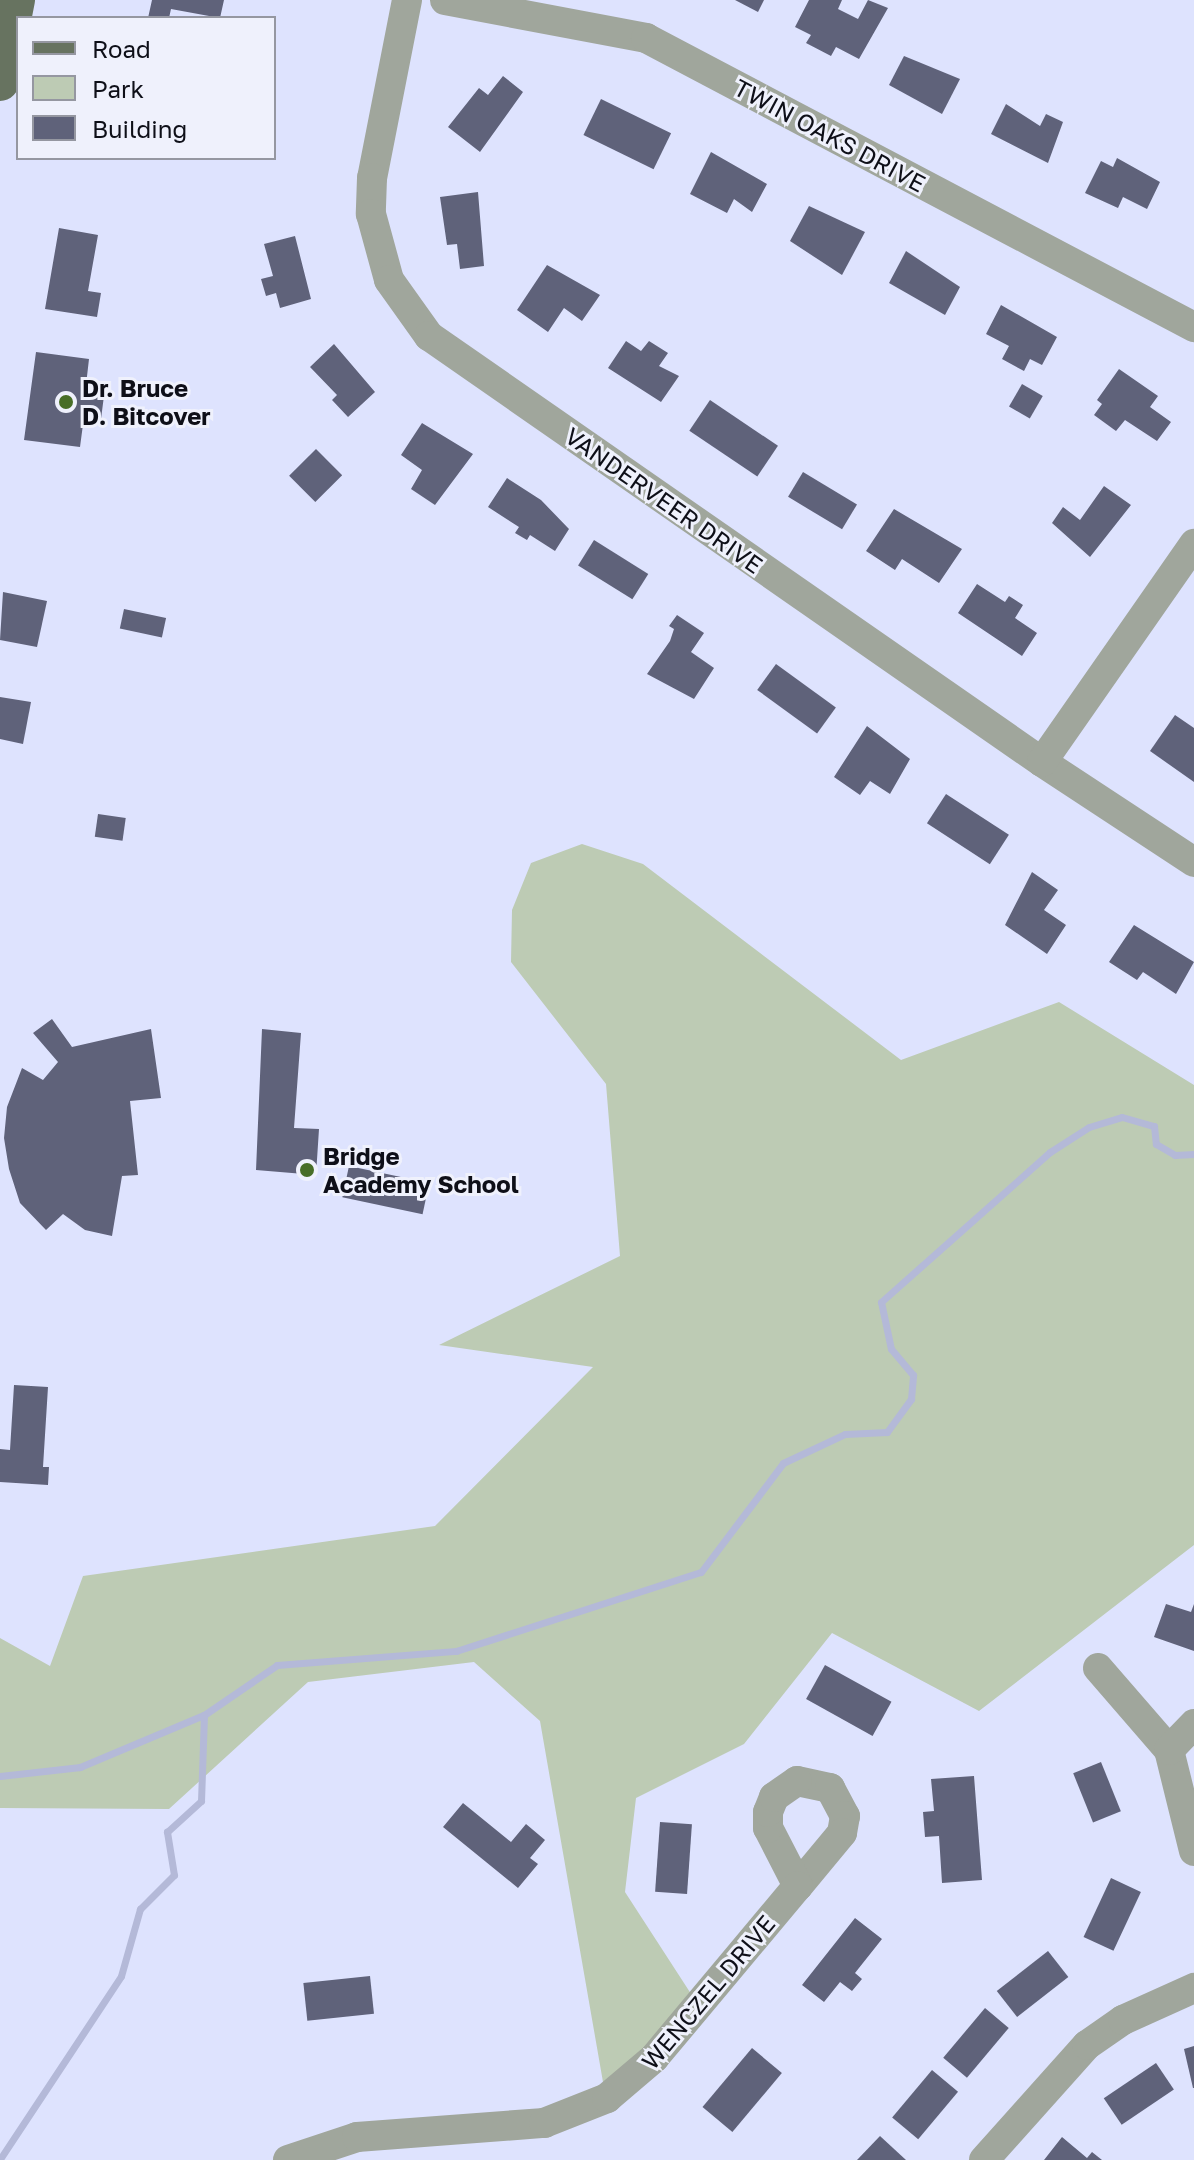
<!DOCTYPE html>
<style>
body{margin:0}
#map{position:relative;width:1194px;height:2160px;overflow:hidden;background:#dee3fe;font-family:"Golos Text",sans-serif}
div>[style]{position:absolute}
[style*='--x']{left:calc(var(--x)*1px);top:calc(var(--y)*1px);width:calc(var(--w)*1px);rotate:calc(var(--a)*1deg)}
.green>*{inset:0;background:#bdcbb4}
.stream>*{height:7px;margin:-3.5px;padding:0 3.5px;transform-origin:3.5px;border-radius:3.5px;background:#b4b9d8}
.building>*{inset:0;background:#5f627a;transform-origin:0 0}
.minor>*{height:30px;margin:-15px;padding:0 15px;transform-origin:15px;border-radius:15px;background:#a0a69c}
.major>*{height:38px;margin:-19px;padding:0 19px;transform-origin:19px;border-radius:19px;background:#677360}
.dots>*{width:22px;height:22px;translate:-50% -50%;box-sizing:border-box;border:4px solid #eff1fc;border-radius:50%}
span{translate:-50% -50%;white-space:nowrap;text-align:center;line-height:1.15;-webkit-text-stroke:6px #eff1fc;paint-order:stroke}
.street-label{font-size:24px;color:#0e0f18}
.poi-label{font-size:24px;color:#0e0f18;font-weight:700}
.left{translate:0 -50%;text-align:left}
.legend{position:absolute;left:16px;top:16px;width:260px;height:144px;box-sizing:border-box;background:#eff1fc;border:2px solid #9597a1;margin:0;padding:10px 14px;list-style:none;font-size:24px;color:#0e0f18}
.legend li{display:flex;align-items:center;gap:16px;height:40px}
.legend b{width:40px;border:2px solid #9597a1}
</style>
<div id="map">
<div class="green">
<div style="clip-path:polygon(582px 844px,643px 864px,901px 1060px,1059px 1002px,1194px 1085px,1194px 1545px,979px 1711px,832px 1633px,744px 1744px,636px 1798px,625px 1892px,695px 2000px,607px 2105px,540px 1721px,474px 1662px,308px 1682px,169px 1809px,0 1808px,0 1638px,50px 1666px,83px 1576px,435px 1526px,593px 1367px,439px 1345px,620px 1256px,606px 1084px,511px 962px,512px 910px,531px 863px)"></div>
</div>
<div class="stream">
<div style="--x:0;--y:1776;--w:81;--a:-6.4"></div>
<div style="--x:80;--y:1767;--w:134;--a:-22.8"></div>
<div style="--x:204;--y:1715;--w:88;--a:-34.4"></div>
<div style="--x:277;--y:1665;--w:180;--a:-4.5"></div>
<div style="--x:456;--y:1651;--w:257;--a:-17.9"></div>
<div style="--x:701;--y:1572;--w:136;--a:-53"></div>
<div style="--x:783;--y:1463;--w:68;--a:-25.1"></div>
<div style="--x:845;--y:1434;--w:42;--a:-2.7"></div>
<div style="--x:887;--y:1432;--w:41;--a:-54"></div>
<div style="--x:911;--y:1399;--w:24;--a:-85"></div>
<div style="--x:913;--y:1375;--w:34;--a:-130"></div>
<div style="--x:891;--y:1349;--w:48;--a:-102"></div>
<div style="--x:881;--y:1302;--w:226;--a:-41.6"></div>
<div style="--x:1050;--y:1152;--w:46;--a:-32.7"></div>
<div style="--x:1089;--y:1127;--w:34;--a:-17"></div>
<div style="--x:1122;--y:1117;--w:33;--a:16"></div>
<div style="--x:1154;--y:1126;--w:18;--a:84"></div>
<div style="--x:1156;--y:1144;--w:22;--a:30"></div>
<div style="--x:1175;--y:1155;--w:19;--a:-3"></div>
<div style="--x:0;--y:2159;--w:219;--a:-56.5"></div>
<div style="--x:121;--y:1976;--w:70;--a:-74.2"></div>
<div style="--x:140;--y:1909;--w:48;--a:-45"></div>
<div style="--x:174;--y:1875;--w:44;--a:-99.2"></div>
<div style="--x:167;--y:1832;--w:46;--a:-42.4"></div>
<div style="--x:201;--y:1801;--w:86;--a:-88"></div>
</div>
<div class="building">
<div style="clip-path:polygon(152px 0,224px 0,220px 18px,171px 9px,169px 18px,148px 18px)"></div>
<div style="clip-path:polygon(735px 0,764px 0,758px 12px)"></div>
<div style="clip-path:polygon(809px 0,842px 0,838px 9px,858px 19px,868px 0,888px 8px,859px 59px,836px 47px,831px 56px,806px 43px,811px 35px,795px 27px)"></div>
<div style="clip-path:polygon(904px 56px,960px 79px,942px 114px,889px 85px)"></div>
<div style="clip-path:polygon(503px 76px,523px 92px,480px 152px,448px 127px,479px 88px,488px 95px)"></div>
<div style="left:601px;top:99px;width:78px;height:40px;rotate:26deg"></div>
<div style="clip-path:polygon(1006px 104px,1040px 126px,1046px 114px,1063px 122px,1048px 163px,991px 134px)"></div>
<div style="clip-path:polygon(711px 152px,767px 184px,752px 212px,734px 199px,727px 213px,690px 194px)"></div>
<div style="clip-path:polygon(1117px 158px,1160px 182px,1147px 209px,1123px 197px,1118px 208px,1085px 193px,1101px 161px,1113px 167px)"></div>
<div style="clip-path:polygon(478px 192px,484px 266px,460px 269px,457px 244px,447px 245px,440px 197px)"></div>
<div style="clip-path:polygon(809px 206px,865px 232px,842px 275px,790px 241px)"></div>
<div style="clip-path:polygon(59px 228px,98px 235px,88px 291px,101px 293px,97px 317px,45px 309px)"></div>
<div style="clip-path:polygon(295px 236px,311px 299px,280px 308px,276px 293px,266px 296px,261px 279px,273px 276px,264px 244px)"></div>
<div style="clip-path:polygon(906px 251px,960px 287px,945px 315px,889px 283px)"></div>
<div style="clip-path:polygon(547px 265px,600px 295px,582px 321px,564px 308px,548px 332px,517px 310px)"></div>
<div style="clip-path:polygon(1001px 305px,1057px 337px,1042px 365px,1030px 359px,1024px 371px,1002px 359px,1009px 346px,986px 334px)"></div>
<div style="clip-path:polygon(626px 341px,641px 351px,649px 341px,668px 353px,659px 366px,679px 376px,661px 402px,608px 368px)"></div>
<div style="clip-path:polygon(334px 344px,375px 392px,348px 417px,332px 400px,337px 395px,310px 367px)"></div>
<div style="clip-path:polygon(36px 352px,89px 359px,86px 385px,105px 388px,101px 419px,84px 417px,80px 447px,24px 440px)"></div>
<div style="clip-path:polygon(1119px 369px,1158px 396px,1150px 407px,1171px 422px,1157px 441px,1125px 420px,1116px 431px,1094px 415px,1102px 404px,1097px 400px)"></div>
<div style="left:1022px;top:384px;width:24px;height:26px;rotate:30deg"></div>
<div style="left:710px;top:400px;width:82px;height:37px;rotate:34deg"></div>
<div style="clip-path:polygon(422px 423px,473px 454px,435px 505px,411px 489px,422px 470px,401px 455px)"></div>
<div style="left:316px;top:449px;width:37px;height:38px;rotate:45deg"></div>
<div style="left:803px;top:472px;width:63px;height:29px;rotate:31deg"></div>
<div style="clip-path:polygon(507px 478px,541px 500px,569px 529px,555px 551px,530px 535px,527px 540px,515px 533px,519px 527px,488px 507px)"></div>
<div style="clip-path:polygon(1104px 486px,1131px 505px,1090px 557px,1052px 523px,1063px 507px,1080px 520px)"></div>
<div style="clip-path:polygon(894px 509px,962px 549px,939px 583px,902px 559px,895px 570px,866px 551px)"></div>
<div style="left:594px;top:540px;width:64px;height:30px;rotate:32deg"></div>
<div style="clip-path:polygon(977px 584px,1005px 602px,1009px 596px,1023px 605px,1015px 618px,1037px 633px,1022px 656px,958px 613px)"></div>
<div style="clip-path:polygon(3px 592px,47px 601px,37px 647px,0 640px)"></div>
<div style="left:124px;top:609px;width:43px;height:20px;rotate:12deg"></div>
<div style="clip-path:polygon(677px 615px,704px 633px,691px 652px,714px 668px,694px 699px,647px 674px,670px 641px,674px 629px,669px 626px)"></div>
<div style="left:776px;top:664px;width:74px;height:32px;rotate:36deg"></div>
<div style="clip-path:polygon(0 697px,31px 702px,23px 744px,0 739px)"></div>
<div style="clip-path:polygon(1175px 715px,1194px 728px,1194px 782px,1150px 751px)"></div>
<div style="clip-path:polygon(867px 726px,910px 759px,890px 794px,870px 781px,860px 795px,834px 777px)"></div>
<div style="left:946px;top:794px;width:75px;height:35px;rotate:33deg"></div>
<div style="left:98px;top:814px;width:28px;height:23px;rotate:8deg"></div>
<div style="clip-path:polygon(1032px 872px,1058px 890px,1044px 910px,1066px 925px,1047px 954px,1005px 925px)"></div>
<div style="clip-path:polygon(1134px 925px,1194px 962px,1176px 994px,1143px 972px,1137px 980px,1109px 962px)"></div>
<div style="clip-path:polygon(52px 1019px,72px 1047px,151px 1029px,161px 1098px,130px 1101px,138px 1175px,122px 1176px,112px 1236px,85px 1230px,63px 1214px,46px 1230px,20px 1203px,9px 1169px,4px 1138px,7px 1107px,22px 1068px,43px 1080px,58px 1062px,33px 1033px)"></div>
<div style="clip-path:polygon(262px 1029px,301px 1033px,294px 1128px,319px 1129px,316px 1175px,256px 1170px)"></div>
<div style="left:349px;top:1166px;width:82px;height:32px;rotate:12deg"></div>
<div style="clip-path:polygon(14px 1385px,48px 1387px,43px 1467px,49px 1467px,48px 1485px,0 1482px,0 1449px,10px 1450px)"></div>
<div style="clip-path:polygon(1166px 1604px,1191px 1612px,1194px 1604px,1194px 1651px,1154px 1637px)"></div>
<div style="left:825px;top:1665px;width:76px;height:39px;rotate:29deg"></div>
<div style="left:1101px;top:1762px;width:53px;height:30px;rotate:68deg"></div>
<div style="clip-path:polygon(974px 1776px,982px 1880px,942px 1883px,939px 1836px,925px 1837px,923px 1812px,934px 1811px,931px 1779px)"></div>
<div style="clip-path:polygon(463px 1803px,511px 1842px,526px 1824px,545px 1840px,530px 1858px,538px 1864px,518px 1888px,443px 1827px)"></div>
<div style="left:660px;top:1822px;width:32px;height:70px;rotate:4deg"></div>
<div style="left:1111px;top:1878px;width:33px;height:65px;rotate:25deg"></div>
<div style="clip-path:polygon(855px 1918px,882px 1939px,855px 1973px,862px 1979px,852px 1991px,840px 1982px,824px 2002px,802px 1985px)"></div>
<div style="left:1048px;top:1951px;width:33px;height:65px;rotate:52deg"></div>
<div style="left:370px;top:1976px;width:38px;height:67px;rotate:84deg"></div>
<div style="left:985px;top:2008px;width:31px;height:65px;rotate:40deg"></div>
<div style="clip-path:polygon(1194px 2046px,1194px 2088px,1193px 2088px,1184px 2049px)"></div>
<div style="left:752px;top:2048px;width:39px;height:77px;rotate:40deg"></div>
<div style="left:1156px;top:2063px;width:32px;height:63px;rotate:56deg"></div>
<div style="left:932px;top:2070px;width:34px;height:62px;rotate:40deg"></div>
<div style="clip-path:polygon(880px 2136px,906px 2160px,857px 2160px)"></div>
<div style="clip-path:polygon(1062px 2137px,1087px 2158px,1092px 2152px,1102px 2160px,1044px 2160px)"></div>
</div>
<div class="minor">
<div style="--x:407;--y:0;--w:181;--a:101.1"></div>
<div style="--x:372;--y:178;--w:36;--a:92"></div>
<div style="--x:371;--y:214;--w:68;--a:74.7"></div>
<div style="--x:389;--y:280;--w:69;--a:54.5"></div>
<div style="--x:429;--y:336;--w:746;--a:34.8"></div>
<div style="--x:1042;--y:762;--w:182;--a:33.3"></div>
<div style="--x:445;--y:0;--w:205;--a:10.7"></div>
<div style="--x:646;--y:38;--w:620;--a:27.81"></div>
<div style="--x:1042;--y:762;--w:266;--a:-55.1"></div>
<div style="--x:1098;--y:1668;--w:108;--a:49.1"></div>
<div style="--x:1169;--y:1750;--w:104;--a:76.1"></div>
<div style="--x:1169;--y:1750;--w:36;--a:-46"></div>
<div style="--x:797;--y:1781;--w:34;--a:12"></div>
<div style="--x:830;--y:1788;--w:32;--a:62"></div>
<div style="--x:845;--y:1816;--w:17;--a:100"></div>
<div style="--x:842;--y:1833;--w:69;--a:129.7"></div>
<div style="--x:798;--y:1886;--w:65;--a:-117.3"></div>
<div style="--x:768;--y:1828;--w:16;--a:-90"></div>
<div style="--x:768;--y:1812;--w:16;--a:-68"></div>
<div style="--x:774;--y:1797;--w:28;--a:-35"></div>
<div style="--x:288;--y:2160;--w:73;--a:-18.4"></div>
<div style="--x:357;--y:2137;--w:188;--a:-4.3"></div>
<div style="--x:544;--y:2123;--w:68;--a:-21.6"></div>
<div style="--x:607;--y:2098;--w:62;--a:-40.4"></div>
<div style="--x:654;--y:2058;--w:224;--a:-50.1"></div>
<div style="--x:984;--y:2160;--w:154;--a:-48.2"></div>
<div style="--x:1087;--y:2045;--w:44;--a:-34.8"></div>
<div style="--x:1123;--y:2020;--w:78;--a:-24.3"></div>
</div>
<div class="major">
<div style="--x:0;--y:82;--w:84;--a:-79"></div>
</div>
<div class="dots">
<div style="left:66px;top:402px;background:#486e27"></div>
<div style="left:307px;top:1170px;background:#486e27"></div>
</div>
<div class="street-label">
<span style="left:830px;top:135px;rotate:28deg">TWIN OAKS DRIVE</span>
<span style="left:664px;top:500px;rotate:35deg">VANDERVEER DRIVE</span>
<span style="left:708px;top:1992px;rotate:-50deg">WENCZEL DRIVE</span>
</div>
<div class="poi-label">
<span class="left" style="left:82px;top:402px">Dr. Bruce<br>D. Bitcover</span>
<span class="left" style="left:323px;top:1170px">Bridge<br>Academy School</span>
</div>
<ul class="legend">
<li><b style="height:10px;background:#677360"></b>Road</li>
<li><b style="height:22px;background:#bdcbb4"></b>Park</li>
<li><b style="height:22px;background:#5f627a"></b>Building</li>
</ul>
</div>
